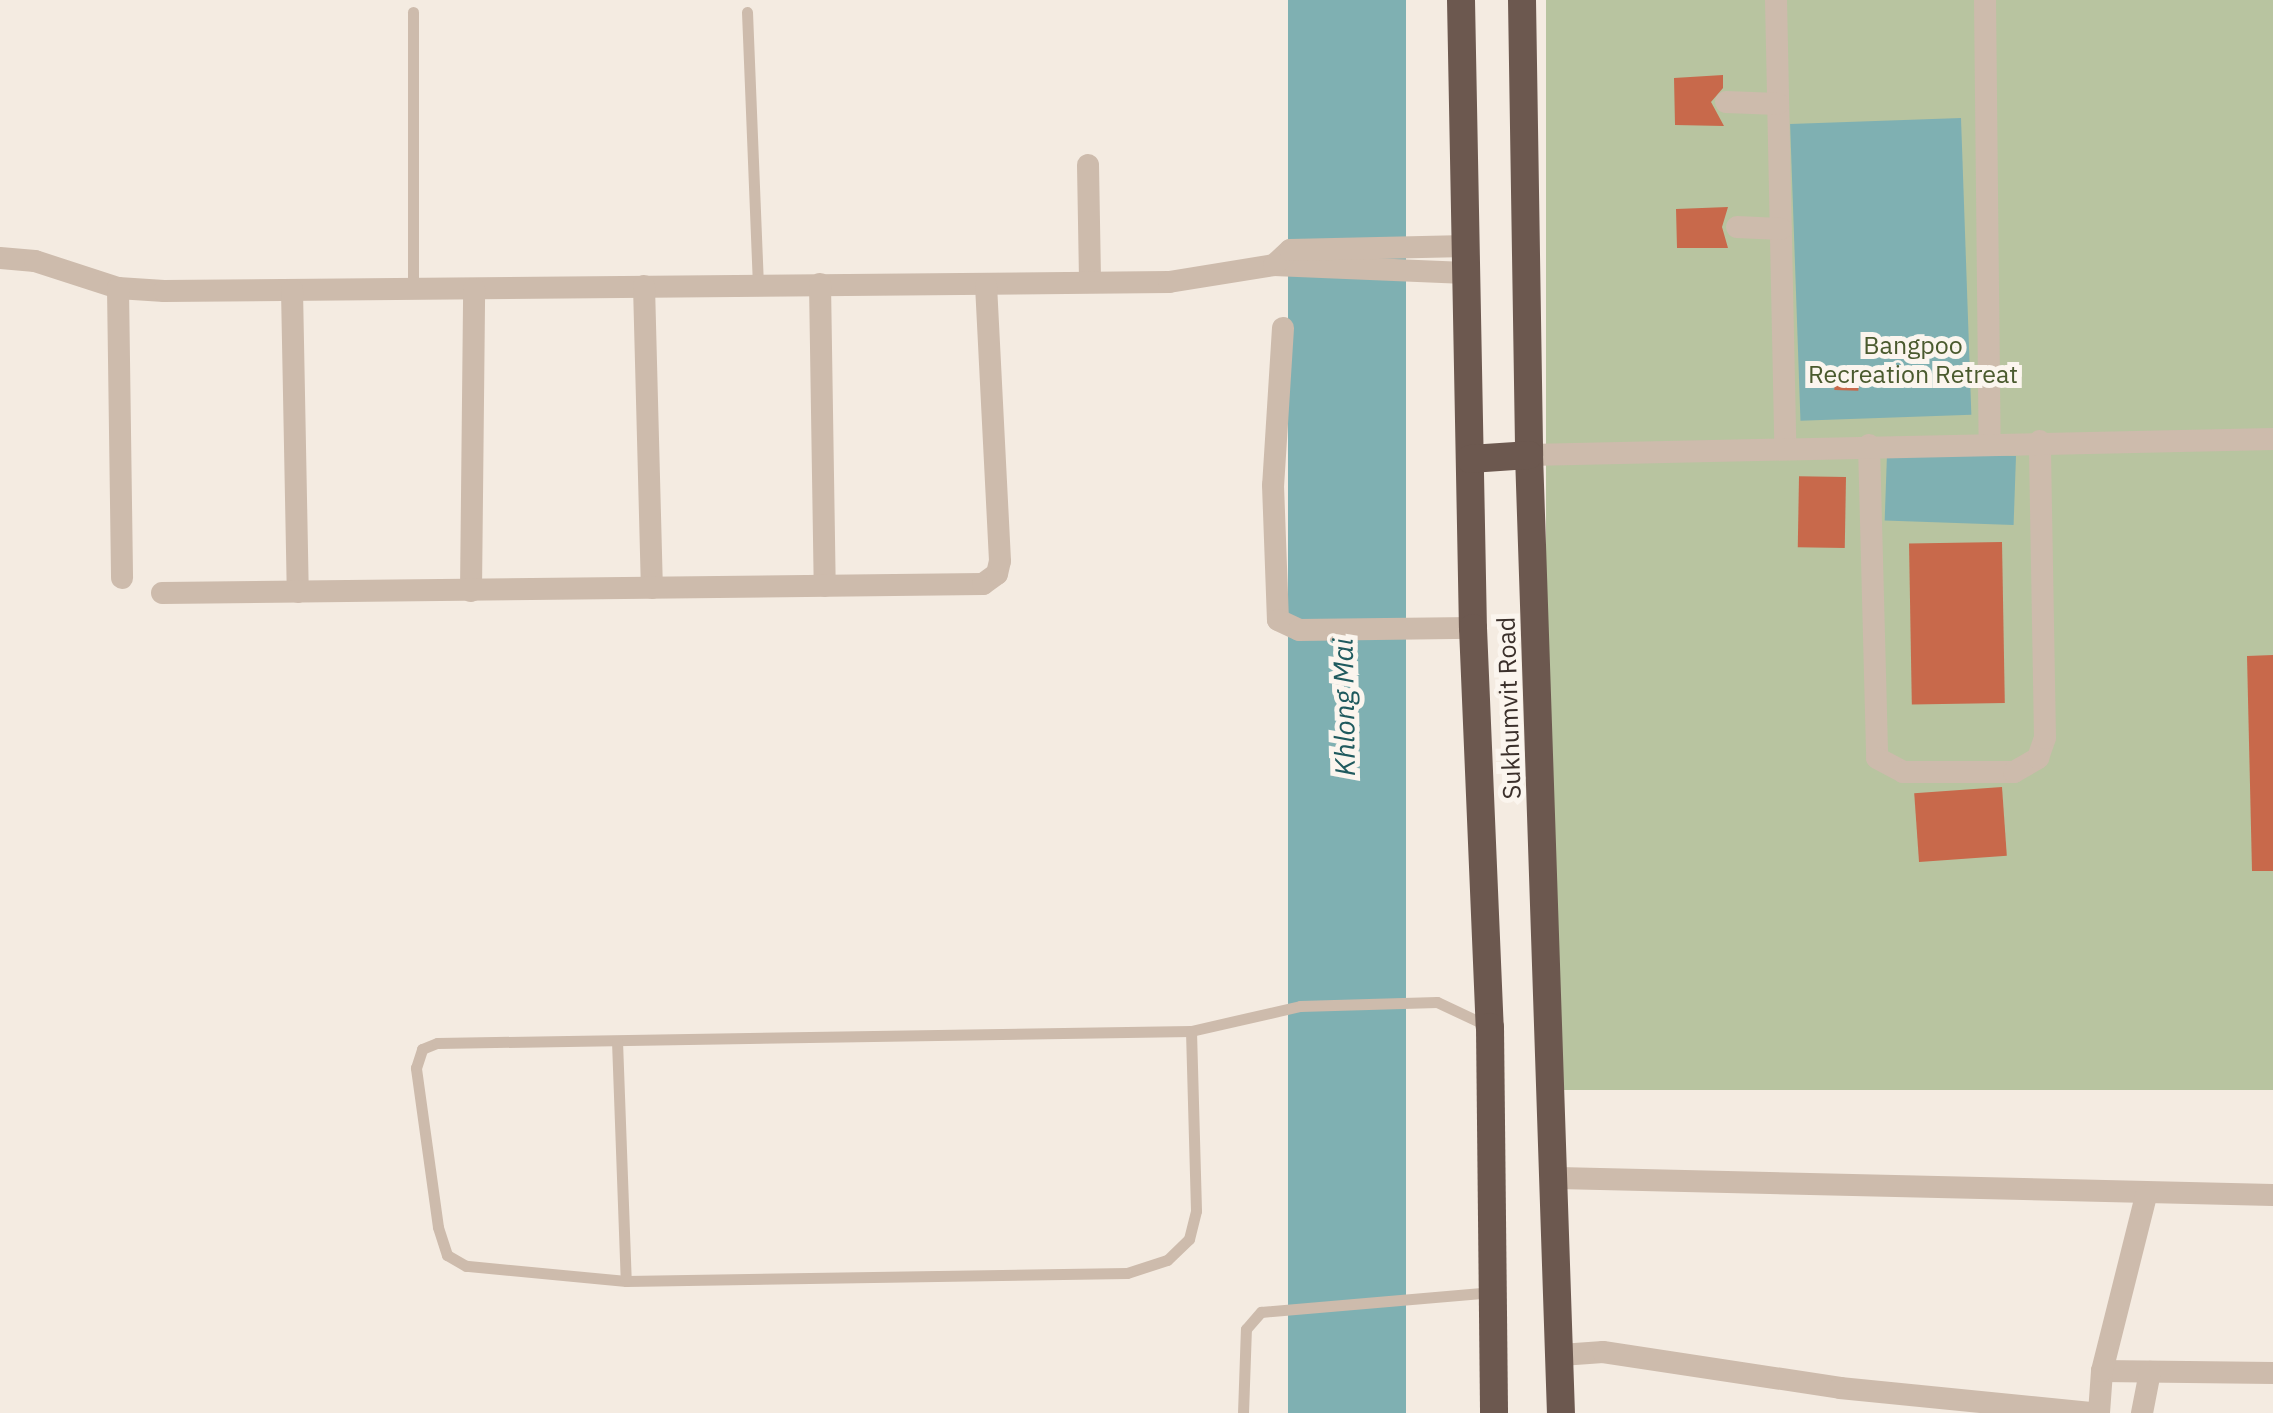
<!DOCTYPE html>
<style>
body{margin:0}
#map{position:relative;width:2273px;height:1413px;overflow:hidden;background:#f4ebe1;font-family:"IBM Plex Sans",sans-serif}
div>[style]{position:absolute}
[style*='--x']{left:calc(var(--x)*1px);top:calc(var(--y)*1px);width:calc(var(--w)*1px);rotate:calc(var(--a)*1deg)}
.green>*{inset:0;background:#b8c4a0;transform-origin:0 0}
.water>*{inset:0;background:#7fb0b2;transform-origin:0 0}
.building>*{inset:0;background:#c8694b;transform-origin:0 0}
.service>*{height:11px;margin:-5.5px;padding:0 5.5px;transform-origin:5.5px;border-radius:5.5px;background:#cdbbac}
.minor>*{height:22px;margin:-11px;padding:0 11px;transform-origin:11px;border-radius:11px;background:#cdbbac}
.trunk>*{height:28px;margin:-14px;padding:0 14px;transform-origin:14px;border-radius:14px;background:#6c584f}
span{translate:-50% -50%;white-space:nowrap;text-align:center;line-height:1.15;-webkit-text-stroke:10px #fbf5ee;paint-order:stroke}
.park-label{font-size:25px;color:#4a5a2e}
.street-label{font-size:25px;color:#3b302b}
.water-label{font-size:28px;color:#1f5a5e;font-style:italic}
</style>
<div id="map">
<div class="green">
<div style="left:1546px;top:0;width:727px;height:1090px"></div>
</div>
<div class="water">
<div style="left:1288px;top:0;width:118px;height:1413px"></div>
<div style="left:1961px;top:118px;width:297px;height:171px;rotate:88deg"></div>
<div style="left:2016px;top:456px;width:69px;height:129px;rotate:92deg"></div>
</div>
<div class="building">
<div style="clip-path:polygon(1723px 75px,1723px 88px,1711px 102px,1724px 126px,1675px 125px,1674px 78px)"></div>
<div style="clip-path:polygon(1728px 207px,1722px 227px,1728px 248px,1677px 248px,1676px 209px)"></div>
<div style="left:1835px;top:371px;width:24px;height:19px;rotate:2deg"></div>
<div style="left:1846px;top:477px;width:71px;height:47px;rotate:91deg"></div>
<div style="left:2002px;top:542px;width:161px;height:93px;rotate:89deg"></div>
<div style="clip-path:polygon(2273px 655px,2273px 871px,2252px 871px,2247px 656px)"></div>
<div style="left:2002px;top:787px;width:69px;height:88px;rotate:86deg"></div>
</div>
<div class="service">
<div style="--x:747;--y:12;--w:271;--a:87.7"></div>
<div style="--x:413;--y:289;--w:277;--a:-90"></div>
<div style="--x:1191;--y:1031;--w:180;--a:88.4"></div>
<div style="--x:1196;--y:1211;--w:29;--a:104"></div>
<div style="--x:1189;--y:1239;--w:30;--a:136"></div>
<div style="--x:1167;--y:1260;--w:42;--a:162"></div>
<div style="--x:1127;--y:1273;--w:501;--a:179.09"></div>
<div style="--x:626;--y:1281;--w:161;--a:-174.6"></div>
<div style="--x:466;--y:1266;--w:22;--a:-150"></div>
<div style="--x:447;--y:1255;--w:29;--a:-108"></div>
<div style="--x:438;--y:1227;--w:161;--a:-97.9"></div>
<div style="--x:416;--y:1068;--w:20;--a:-72"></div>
<div style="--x:422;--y:1049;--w:16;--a:-22"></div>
<div style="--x:437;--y:1043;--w:754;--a:-0.91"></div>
<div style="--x:1191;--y:1031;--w:112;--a:-12.9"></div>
<div style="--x:1300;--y:1006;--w:137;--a:-1.7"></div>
<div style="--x:1437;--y:1002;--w:56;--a:25.2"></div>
<div style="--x:617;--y:1041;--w:240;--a:87.9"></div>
<div style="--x:1243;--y:1413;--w:84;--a:-88"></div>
<div style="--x:1246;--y:1329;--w:23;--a:-49"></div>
<div style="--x:1261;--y:1312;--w:233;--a:-4.9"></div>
</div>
<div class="minor">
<div style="--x:1776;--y:0;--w:448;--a:88.8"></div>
<div style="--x:1985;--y:0;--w:441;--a:89.4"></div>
<div style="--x:1726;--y:102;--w:52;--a:2.2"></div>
<div style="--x:1088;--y:165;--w:117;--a:89"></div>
<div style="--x:1737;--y:227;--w:44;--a:2.6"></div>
<div style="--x:0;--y:258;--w:35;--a:5"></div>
<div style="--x:35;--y:261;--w:87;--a:18"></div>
<div style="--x:118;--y:288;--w:46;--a:3.7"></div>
<div style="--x:164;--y:291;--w:1005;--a:-0.51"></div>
<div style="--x:1169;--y:282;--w:106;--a:-9.2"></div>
<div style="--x:1274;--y:265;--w:192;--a:2.4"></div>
<div style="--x:1274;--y:265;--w:22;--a:-43"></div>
<div style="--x:1290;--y:250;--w:176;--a:-1.3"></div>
<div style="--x:820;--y:284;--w:302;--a:89.1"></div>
<div style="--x:644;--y:286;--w:302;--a:88.5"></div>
<div style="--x:118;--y:288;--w:290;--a:89.2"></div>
<div style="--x:292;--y:290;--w:302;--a:88.9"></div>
<div style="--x:1283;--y:328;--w:157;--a:93.6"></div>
<div style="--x:1273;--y:485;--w:135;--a:87.9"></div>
<div style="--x:1278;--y:620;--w:23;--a:25"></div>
<div style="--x:1299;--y:630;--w:174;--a:-0.7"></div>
<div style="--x:1869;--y:445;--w:313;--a:88.5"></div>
<div style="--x:1877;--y:758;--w:30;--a:28"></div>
<div style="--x:1903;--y:772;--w:111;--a:0"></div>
<div style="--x:2014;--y:772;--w:28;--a:-30"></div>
<div style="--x:2038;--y:758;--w:21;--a:-71"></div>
<div style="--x:2045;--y:738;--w:297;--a:-91"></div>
<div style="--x:1529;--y:455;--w:744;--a:-1.23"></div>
<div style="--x:471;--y:591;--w:302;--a:-89.4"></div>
<div style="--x:162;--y:593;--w:821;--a:-0.63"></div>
<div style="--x:983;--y:584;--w:17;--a:-36"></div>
<div style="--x:997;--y:574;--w:13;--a:-77"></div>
<div style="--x:1000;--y:561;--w:276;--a:-92.9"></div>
<div style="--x:1558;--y:1178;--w:715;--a:1.36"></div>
<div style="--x:1561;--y:1355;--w:42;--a:-4.1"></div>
<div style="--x:1603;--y:1352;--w:240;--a:8.6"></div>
<div style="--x:1840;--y:1388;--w:252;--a:5.7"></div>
<div style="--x:2102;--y:1371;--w:171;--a:0.7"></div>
<div style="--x:2099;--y:1413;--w:42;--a:-85.9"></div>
<div style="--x:2102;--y:1371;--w:180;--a:-75.9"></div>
<div style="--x:2142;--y:1413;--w:42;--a:-79"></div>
</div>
<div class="trunk">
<div style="--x:1461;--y:0;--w:628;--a:88.91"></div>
<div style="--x:1473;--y:628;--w:399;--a:87.6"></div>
<div style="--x:1490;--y:1027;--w:386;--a:89.4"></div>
<div style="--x:1522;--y:0;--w:455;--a:89.1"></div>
<div style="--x:1529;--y:455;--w:959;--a:88.09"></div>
<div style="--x:1470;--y:459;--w:59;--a:-3.9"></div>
</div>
<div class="park-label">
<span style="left:1913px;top:360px">Bangpoo<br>Recreation Retreat</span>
</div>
<div class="street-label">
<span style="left:1509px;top:708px;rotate:-92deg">Sukhumvit Road</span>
</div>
<div class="water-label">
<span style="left:1344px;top:707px;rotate:-91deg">Khlong Mai</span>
</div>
</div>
